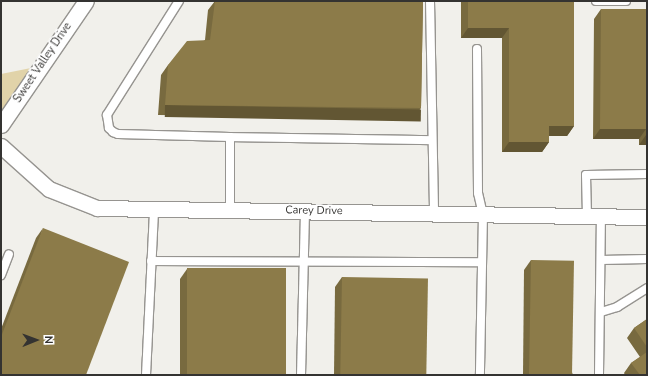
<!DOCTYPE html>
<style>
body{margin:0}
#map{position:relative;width:648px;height:376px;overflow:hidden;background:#f1f0eb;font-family:"Nunito Sans",sans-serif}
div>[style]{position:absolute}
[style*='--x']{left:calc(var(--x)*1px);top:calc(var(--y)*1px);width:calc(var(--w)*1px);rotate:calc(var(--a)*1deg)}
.green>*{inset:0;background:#e1d3a9}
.roads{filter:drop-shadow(1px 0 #969490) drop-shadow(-1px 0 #969490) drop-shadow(0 1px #969490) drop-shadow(0 -1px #969490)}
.service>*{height:8px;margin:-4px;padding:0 4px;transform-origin:4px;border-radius:4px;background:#fff}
.minor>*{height:15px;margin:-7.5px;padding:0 7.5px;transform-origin:7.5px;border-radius:7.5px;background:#fff}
.wall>*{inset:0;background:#786a3f}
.shaded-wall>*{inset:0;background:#625633;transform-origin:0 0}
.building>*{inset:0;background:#8c7b49;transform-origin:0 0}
span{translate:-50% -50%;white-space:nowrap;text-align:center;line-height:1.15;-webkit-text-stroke:3.5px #fff;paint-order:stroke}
.street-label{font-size:11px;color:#343331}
.frame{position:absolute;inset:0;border:2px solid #343331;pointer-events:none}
.north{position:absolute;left:16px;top:320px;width:40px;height:40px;-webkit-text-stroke:3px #fff;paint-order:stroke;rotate:89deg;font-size:11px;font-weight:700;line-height:16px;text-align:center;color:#343331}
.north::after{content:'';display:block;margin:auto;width:14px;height:18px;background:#343331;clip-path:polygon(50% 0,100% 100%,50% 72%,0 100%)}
</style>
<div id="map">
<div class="green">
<div style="clip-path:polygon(41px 66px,1px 125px,1px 74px)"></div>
</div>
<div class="roads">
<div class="service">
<div style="--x:179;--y:1;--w:135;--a:122.3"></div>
<div style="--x:107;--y:115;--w:13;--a:81"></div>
<div style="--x:109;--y:128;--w:6;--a:45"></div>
<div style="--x:113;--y:132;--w:5;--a:22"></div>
<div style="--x:118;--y:134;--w:112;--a:1.5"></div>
<div style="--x:230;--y:137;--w:202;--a:0.9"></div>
<div style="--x:430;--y:1;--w:212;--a:88.9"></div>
<div style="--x:596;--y:1;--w:30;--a:0"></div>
<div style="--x:477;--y:49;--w:144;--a:89.6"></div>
<div style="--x:478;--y:193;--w:22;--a:77"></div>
<div style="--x:483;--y:214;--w:161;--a:91.1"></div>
<div style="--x:230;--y:137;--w:73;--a:90"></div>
<div style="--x:587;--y:216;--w:41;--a:-91.4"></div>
<div style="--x:586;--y:175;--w:61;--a:-0.9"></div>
<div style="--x:601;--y:260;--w:46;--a:-1.2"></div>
<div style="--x:151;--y:261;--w:331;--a:0.2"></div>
<div style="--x:1;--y:275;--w:22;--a:-69"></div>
<div style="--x:601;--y:312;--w:17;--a:-17"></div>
<div style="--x:617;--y:307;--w:36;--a:-32"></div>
<div style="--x:146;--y:375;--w:166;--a:-87.2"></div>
<div style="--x:301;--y:375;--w:164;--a:-88.6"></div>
<div style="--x:599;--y:375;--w:159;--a:-89.3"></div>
</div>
<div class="minor">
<div style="--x:1;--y:125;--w:150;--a:-55.6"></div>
<div style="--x:1;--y:146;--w:64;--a:41.9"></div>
<div style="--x:49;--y:189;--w:52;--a:21.6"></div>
<div style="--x:97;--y:208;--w:550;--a:0.94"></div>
</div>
</div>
<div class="wall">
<div style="clip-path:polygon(215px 1px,423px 1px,421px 108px,414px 118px,158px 115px,161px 75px,168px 65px,205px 40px,208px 10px)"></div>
<div style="clip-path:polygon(461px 1px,574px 1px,574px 126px,567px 136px,549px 136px,549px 142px,542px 152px,502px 152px,502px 38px,461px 38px)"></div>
<div style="clip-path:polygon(601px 9px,647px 9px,647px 145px,639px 145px,639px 139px,593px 139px,594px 19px)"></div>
<div style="clip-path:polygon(43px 228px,1px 375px,1px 329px,36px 238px)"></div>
<div style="clip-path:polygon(531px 260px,573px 375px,523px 375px,524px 270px)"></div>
<div style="clip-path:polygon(187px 269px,286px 375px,180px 375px,180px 279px)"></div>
<div style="clip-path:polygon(342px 277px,426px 375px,334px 375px,335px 287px)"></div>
<div style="clip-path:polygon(647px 319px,647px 375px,625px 375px,624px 373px,631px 363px,640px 357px,627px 338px,634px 328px)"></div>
</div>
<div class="shaded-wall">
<div style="clip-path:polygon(468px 28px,509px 28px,502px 38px,461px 38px)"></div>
<div style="left:165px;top:105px;width:256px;height:12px;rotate:1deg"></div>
<div style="clip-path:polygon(549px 126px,574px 126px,567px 136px,542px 136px)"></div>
<div style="clip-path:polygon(600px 129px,646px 129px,639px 139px,593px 139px)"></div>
<div style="clip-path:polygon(646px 135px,647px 135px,647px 145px,639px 145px)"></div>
<div style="clip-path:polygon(509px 142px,549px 142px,542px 152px,502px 152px)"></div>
</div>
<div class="building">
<div style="clip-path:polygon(215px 1px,423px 1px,421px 108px,165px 105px,168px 65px,187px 41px,210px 40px)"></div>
<div style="clip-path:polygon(468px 1px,574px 1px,574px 126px,549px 126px,549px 142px,509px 142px,509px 28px,468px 28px)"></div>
<div style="clip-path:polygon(601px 9px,647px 9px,647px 135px,646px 135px,646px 129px,600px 129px)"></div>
<div style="clip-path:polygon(43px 228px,129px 262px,86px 375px,1px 375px,1px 337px)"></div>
<div style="left:531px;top:260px;width:43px;height:115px;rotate:1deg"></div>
<div style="left:286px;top:268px;width:107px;height:99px;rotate:90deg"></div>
<div style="left:342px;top:277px;width:86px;height:98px;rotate:1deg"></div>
<div style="clip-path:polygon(647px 319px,647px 347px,634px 328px)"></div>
<div style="clip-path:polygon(647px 352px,647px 375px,640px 375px,631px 363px)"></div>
</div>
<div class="street-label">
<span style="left:43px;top:63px;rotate:-56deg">Sweet Valley Drive</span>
<span style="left:314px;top:211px;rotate:1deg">Carey Drive</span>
</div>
<div class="frame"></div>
<div class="north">N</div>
</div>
